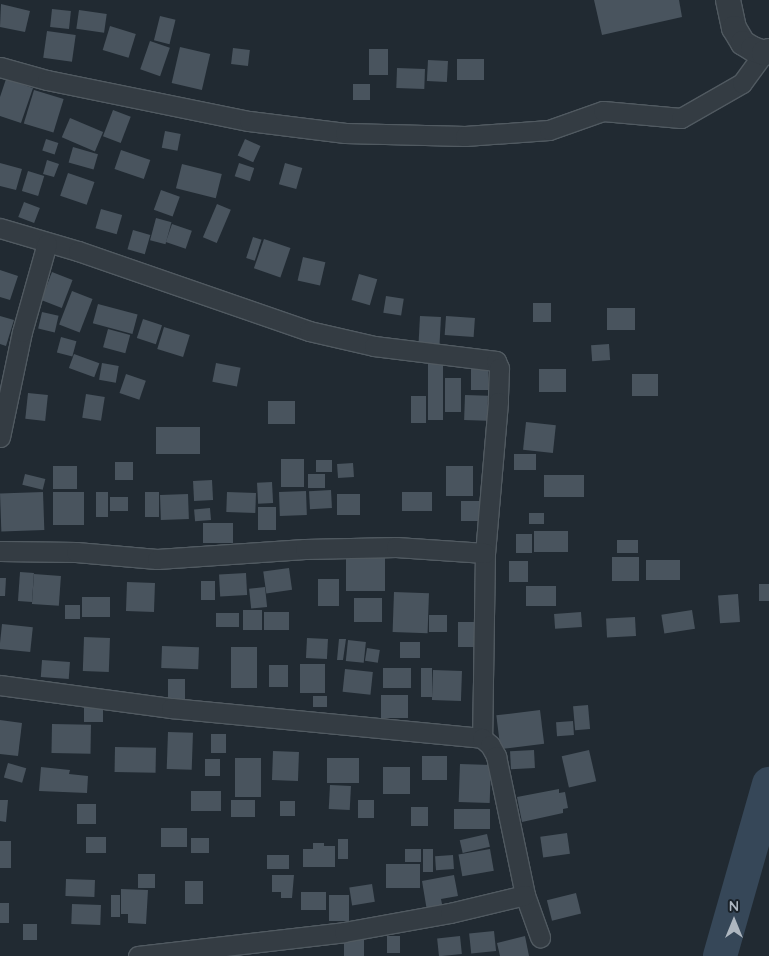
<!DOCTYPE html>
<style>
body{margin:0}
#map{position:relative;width:769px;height:956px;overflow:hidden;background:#212a32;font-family:Quicksand,sans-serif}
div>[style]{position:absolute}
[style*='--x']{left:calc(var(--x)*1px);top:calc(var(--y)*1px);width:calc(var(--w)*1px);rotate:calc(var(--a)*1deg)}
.river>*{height:34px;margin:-17px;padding:0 17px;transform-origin:17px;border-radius:17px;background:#364758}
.building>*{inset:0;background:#49545e;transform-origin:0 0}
.roads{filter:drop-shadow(1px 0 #515a61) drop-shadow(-1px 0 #515a61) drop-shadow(0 1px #515a61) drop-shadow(0 -1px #515a61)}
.minor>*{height:19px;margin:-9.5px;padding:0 9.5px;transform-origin:9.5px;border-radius:9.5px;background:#343c43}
.tertiary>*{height:24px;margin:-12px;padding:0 12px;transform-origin:12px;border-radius:12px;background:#343c43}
span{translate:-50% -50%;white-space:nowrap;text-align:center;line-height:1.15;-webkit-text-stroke:4px #192128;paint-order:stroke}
.north{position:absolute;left:709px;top:896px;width:50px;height:50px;-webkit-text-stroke:4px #192128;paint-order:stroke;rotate:0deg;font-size:14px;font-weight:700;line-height:20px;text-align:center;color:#aeb7c0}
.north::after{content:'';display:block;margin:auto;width:18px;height:22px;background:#aeb7c0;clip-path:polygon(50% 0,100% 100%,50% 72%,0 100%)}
</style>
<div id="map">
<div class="river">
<div style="--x:720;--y:956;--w:179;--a:-74.1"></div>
</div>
<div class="building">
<div style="clip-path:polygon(594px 0,679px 0,682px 17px,602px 35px)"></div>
<div style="clip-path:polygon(1px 4px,30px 11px,25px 32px,0 27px)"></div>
<div style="left:52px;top:9px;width:19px;height:18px;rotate:6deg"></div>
<div style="left:79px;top:10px;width:28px;height:19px;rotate:8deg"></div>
<div style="left:160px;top:16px;width:16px;height:25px;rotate:14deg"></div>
<div style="left:110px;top:26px;width:27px;height:25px;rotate:17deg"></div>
<div style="left:47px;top:31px;width:29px;height:27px;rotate:8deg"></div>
<div style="left:150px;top:41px;width:21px;height:30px;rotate:19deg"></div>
<div style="left:180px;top:47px;width:31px;height:37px;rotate:13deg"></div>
<div style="left:233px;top:48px;width:17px;height:16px;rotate:7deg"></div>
<div style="left:369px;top:49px;width:19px;height:26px"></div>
<div style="left:457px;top:59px;width:27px;height:21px"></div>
<div style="left:428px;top:60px;width:20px;height:21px;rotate:3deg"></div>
<div style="left:397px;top:68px;width:28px;height:20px;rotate:2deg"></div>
<div style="clip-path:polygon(6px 79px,33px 88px,21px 123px,0 116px,0 97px)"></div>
<div style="left:353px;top:84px;width:17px;height:16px"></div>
<div style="left:34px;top:90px;width:31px;height:35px;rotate:17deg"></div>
<div style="left:113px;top:110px;width:19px;height:28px;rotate:21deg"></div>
<div style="left:70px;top:118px;width:36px;height:21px;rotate:23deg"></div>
<div style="left:165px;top:131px;width:16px;height:17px;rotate:11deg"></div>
<div style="left:46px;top:139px;width:13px;height:12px;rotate:18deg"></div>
<div style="left:245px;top:139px;width:17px;height:18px;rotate:24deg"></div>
<div style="left:73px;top:147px;width:26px;height:16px;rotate:16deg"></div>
<div style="left:121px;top:150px;width:31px;height:20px;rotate:19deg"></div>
<div style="clip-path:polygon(47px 160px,59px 164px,54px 177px,43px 174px)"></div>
<div style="clip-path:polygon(0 163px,22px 169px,16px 190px,0 186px)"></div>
<div style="left:239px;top:163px;width:16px;height:14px;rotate:18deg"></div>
<div style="left:285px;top:163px;width:18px;height:22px;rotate:16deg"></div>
<div style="left:182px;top:164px;width:41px;height:25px;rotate:14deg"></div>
<div style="left:28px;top:171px;width:17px;height:21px;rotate:17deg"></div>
<div style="left:68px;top:173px;width:28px;height:24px;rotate:19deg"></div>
<div style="left:161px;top:190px;width:20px;height:21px;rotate:20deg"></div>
<div style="left:24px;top:202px;width:17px;height:16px;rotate:21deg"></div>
<div style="left:217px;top:204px;width:15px;height:36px;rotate:23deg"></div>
<div style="left:101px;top:209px;width:22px;height:20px;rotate:16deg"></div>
<div style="left:156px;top:218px;width:16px;height:23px;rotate:15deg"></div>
<div style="left:172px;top:224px;width:21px;height:19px;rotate:19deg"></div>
<div style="left:133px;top:230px;width:18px;height:20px;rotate:16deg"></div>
<div style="left:253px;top:237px;width:9px;height:22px;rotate:18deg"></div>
<div style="left:264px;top:239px;width:28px;height:31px;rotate:19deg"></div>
<div style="left:303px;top:257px;width:23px;height:24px;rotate:13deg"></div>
<div style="clip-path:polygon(0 270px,18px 276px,10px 300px,0 297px)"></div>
<div style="left:52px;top:272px;width:22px;height:30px;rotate:21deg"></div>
<div style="left:359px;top:274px;width:19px;height:27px;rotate:16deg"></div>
<div style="left:72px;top:291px;width:22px;height:36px;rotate:21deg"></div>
<div style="left:386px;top:296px;width:18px;height:17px;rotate:9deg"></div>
<div style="left:533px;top:303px;width:18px;height:19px"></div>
<div style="left:98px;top:304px;width:41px;height:20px;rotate:15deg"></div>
<div style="left:607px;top:308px;width:28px;height:22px"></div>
<div style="left:42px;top:312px;width:17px;height:17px;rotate:13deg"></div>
<div style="clip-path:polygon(0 316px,14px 320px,6px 346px,0 344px)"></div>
<div style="left:420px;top:316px;width:21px;height:27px;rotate:3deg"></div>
<div style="left:446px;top:316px;width:29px;height:19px;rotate:4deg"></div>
<div style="left:143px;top:319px;width:20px;height:20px;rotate:18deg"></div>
<div style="left:164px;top:327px;width:27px;height:23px;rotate:17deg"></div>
<div style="left:108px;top:329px;width:23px;height:19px;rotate:15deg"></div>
<div style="left:61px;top:337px;width:16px;height:16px;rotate:15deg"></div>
<div style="left:609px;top:344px;width:16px;height:18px;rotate:86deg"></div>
<div style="left:74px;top:354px;width:27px;height:15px;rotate:20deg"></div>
<div style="left:102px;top:363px;width:17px;height:17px;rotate:10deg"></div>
<div style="left:216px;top:363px;width:25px;height:19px;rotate:11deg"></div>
<div style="left:428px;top:364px;width:15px;height:56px"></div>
<div style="left:471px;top:367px;width:17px;height:23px"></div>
<div style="left:539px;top:369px;width:27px;height:23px"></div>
<div style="left:126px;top:374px;width:21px;height:20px;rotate:19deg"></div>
<div style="left:632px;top:374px;width:26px;height:22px"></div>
<div style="left:445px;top:378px;width:16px;height:34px"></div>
<div style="left:28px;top:393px;width:20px;height:26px;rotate:6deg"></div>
<div style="left:86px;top:394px;width:19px;height:24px;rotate:9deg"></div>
<div style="left:465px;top:395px;width:23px;height:25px;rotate:2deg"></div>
<div style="left:411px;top:396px;width:15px;height:27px"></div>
<div style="left:295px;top:401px;width:23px;height:27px;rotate:90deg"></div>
<div style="left:526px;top:422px;width:30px;height:28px;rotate:6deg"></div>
<div style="left:156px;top:427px;width:44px;height:27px"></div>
<div style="left:514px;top:454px;width:22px;height:16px"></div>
<div style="left:281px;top:459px;width:23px;height:28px"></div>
<div style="left:332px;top:460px;width:12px;height:16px;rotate:90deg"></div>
<div style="left:115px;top:462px;width:18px;height:18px"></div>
<div style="left:353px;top:463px;width:14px;height:16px;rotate:86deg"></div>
<div style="left:53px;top:466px;width:24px;height:23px"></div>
<div style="left:446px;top:466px;width:27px;height:30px"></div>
<div style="left:25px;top:474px;width:21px;height:11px;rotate:14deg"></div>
<div style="left:308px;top:474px;width:17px;height:14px"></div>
<div style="left:544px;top:475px;width:40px;height:22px"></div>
<div style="left:212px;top:480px;width:20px;height:19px;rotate:87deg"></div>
<div style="left:272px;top:482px;width:21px;height:15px;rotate:87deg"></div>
<div style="left:331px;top:490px;width:18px;height:22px;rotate:87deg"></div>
<div style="left:306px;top:491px;width:24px;height:27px;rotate:88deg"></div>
<div style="left:43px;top:492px;width:38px;height:43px;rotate:88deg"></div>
<div style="left:53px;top:492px;width:31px;height:33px"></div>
<div style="left:96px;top:492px;width:12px;height:25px"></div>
<div style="left:145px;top:492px;width:14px;height:25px"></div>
<div style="left:227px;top:492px;width:29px;height:20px;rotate:2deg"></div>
<div style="left:402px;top:492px;width:30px;height:19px"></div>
<div style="left:188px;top:494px;width:25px;height:28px;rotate:88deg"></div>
<div style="left:337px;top:494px;width:23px;height:21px"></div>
<div style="left:110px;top:497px;width:18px;height:14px"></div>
<div style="left:461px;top:501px;width:21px;height:20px"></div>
<div style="left:258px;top:507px;width:18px;height:23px"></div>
<div style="left:210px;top:508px;width:12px;height:16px;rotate:85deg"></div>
<div style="left:529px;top:513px;width:15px;height:11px"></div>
<div style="left:203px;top:523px;width:30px;height:20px"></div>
<div style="left:568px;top:531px;width:21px;height:34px;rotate:90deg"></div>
<div style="left:516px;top:534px;width:16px;height:19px"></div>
<div style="left:638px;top:540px;width:13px;height:21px;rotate:90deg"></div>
<div style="left:346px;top:555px;width:39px;height:36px"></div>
<div style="left:612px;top:557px;width:27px;height:24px"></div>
<div style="left:646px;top:560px;width:34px;height:20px"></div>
<div style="left:509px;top:561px;width:19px;height:21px"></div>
<div style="left:289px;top:568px;width:22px;height:26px;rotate:82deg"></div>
<div style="left:20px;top:572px;width:14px;height:29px;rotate:4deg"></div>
<div style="left:246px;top:573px;width:22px;height:27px;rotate:87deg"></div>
<div style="left:34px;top:574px;width:27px;height:30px;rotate:4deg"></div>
<div style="clip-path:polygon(0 578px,6px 578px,5px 596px,0 596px)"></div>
<div style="left:318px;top:579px;width:21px;height:27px"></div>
<div style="left:201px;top:581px;width:14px;height:19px"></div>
<div style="left:127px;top:582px;width:28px;height:29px;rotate:2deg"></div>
<div style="left:759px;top:584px;width:10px;height:17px"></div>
<div style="left:526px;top:586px;width:30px;height:20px"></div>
<div style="left:265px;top:587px;width:20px;height:16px;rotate:84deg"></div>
<div style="left:394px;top:592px;width:35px;height:40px;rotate:2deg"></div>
<div style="left:738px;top:594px;width:28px;height:20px;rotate:86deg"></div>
<div style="left:82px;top:597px;width:28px;height:20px"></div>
<div style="left:354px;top:598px;width:28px;height:24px"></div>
<div style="left:65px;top:605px;width:15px;height:14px"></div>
<div style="left:243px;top:610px;width:19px;height:20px"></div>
<div style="left:692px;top:610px;width:19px;height:31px;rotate:81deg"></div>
<div style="left:264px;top:612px;width:25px;height:18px"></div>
<div style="left:581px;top:612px;width:15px;height:27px;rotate:86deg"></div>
<div style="left:239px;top:613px;width:14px;height:23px;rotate:90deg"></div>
<div style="left:429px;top:615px;width:18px;height:17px"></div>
<div style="left:635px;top:617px;width:19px;height:29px;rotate:87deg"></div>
<div style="left:458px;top:622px;width:19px;height:25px"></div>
<div style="left:2px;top:624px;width:31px;height:25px;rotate:6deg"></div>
<div style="left:84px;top:637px;width:26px;height:34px;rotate:2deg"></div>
<div style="left:307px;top:638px;width:21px;height:20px;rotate:3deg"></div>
<div style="clip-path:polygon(339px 639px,346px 639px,343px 660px,337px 660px)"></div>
<div style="left:348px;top:640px;width:18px;height:21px;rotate:6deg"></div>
<div style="left:400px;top:642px;width:20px;height:16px"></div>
<div style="left:162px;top:646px;width:37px;height:22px;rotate:2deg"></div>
<div style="left:231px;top:647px;width:26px;height:41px"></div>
<div style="left:367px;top:648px;width:13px;height:13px;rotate:9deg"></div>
<div style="left:42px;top:660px;width:28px;height:17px;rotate:4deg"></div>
<div style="left:325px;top:664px;width:29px;height:25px;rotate:90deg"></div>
<div style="left:269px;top:665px;width:19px;height:22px"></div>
<div style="left:383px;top:668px;width:28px;height:20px"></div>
<div style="left:421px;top:668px;width:11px;height:29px"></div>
<div style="left:345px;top:669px;width:28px;height:23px;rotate:6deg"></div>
<div style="left:433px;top:670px;width:29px;height:30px;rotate:2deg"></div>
<div style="left:168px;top:679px;width:17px;height:21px"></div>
<div style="left:381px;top:695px;width:27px;height:23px"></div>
<div style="left:313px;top:696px;width:14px;height:11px"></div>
<div style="left:588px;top:705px;width:24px;height:15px;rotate:85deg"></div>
<div style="left:84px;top:706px;width:19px;height:16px"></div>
<div style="left:540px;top:710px;width:34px;height:44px;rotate:83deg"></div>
<div style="clip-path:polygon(0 720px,22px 723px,18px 756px,0 754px)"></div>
<div style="left:573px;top:721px;width:14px;height:17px;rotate:86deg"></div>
<div style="left:52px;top:724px;width:39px;height:29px;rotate:1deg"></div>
<div style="left:168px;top:732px;width:25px;height:37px;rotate:2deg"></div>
<div style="left:211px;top:734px;width:15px;height:19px"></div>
<div style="left:115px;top:747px;width:41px;height:25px;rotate:1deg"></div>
<div style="left:534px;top:750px;width:18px;height:24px;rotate:87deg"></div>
<div style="left:589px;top:750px;width:32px;height:28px;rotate:77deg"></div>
<div style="left:273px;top:751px;width:26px;height:29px;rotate:2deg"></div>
<div style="left:422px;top:756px;width:25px;height:24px"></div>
<div style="left:235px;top:758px;width:26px;height:39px"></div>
<div style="left:327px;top:758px;width:32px;height:25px"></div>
<div style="left:205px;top:759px;width:15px;height:17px"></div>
<div style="left:8px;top:763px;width:19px;height:15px;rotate:16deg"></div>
<div style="left:460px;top:764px;width:31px;height:38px;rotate:2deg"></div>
<div style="clip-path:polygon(41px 767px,70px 770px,69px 774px,88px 776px,87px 793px,39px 791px)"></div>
<div style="left:383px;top:767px;width:27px;height:27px"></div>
<div style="left:330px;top:785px;width:21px;height:24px;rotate:3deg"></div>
<div style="clip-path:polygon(559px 789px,559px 793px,565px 792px,568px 808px,563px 809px,563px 813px,522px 822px,517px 797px)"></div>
<div style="left:191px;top:791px;width:30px;height:20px"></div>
<div style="clip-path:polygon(0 800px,8px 800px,6px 822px,0 821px)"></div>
<div style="left:231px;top:800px;width:24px;height:17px"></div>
<div style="left:358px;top:800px;width:16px;height:18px"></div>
<div style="left:295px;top:801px;width:15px;height:15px;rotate:90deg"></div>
<div style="left:77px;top:804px;width:19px;height:20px"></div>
<div style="left:411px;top:807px;width:17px;height:19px"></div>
<div style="left:454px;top:809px;width:36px;height:20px"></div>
<div style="left:161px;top:828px;width:26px;height:19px"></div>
<div style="left:567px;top:833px;width:21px;height:27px;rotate:82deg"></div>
<div style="left:487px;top:834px;width:13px;height:28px;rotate:77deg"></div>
<div style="left:86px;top:837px;width:20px;height:16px"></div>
<div style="left:191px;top:838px;width:18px;height:15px"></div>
<div style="left:338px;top:839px;width:10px;height:20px"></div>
<div style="left:0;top:841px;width:11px;height:27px"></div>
<div style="clip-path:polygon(313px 843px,324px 843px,324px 846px,335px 846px,335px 867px,303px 867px,303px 849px,313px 849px)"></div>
<div style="left:405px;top:849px;width:16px;height:13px"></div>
<div style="left:423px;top:849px;width:10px;height:23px"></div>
<div style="left:490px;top:849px;width:22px;height:32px;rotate:80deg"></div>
<div style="left:267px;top:855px;width:22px;height:14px"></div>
<div style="left:453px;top:855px;width:14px;height:18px;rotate:86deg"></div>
<div style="left:386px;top:864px;width:34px;height:24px"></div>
<div style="left:138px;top:874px;width:17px;height:14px"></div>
<div style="clip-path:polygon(272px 875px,294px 875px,292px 898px,281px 898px,281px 892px,272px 892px)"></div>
<div style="clip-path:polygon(454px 875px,458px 896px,441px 899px,443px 909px,427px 911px,422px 881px)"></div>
<div style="left:66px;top:879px;width:29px;height:17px;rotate:2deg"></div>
<div style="left:185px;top:881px;width:18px;height:23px"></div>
<div style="left:372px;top:884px;width:18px;height:23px;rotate:81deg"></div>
<div style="clip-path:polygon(121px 889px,148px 890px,146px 924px,128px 923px,128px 914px,121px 914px)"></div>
<div style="left:301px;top:892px;width:25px;height:18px"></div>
<div style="left:576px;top:893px;width:21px;height:30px;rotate:76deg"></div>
<div style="left:111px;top:895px;width:9px;height:22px"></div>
<div style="left:329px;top:895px;width:20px;height:26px"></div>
<div style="left:0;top:903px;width:9px;height:20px"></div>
<div style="left:72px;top:904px;width:29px;height:20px;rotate:2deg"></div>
<div style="left:23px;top:924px;width:14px;height:16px"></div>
<div style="left:494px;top:931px;width:20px;height:25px;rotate:84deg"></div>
<div style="left:387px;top:936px;width:13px;height:17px"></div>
<div style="left:460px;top:936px;width:18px;height:23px;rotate:84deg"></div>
<div style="clip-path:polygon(525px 936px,529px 956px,500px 956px,497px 943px)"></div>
<div style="left:344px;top:939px;width:20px;height:17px"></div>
</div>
<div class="roads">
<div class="minor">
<div style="--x:0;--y:67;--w:49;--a:15.5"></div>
<div style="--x:47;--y:80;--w:206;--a:11.5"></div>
<div style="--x:249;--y:121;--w:97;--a:7.1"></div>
<div style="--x:345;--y:133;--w:120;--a:1.4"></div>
<div style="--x:465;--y:136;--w:84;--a:-4.1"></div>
<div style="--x:549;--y:130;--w:57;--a:-19.4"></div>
<div style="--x:603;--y:111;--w:78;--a:5.1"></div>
<div style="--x:681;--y:118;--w:70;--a:-29.8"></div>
<div style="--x:742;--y:83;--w:37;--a:-54"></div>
<div style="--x:0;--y:228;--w:81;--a:16.4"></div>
<div style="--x:78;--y:251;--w:244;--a:19.1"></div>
<div style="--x:309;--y:331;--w:67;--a:13"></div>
<div style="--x:374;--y:346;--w:123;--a:7"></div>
<div style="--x:496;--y:361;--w:8;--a:67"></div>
<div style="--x:499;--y:368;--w:34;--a:92"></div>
<div style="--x:498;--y:402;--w:152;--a:94.9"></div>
<div style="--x:485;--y:553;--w:185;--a:90.9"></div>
<div style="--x:0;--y:437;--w:107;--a:-78.2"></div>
<div style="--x:22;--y:332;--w:92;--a:-74.3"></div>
<div style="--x:0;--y:551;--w:76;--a:0.8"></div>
<div style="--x:76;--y:552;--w:81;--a:4.9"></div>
<div style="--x:157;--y:559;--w:148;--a:-3.9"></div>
<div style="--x:305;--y:549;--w:91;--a:-1.3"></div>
<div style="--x:396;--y:547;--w:89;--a:3.9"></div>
<div style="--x:0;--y:685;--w:173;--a:7.7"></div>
<div style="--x:171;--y:708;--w:312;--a:5.5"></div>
<div style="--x:482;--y:738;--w:11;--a:41"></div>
<div style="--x:490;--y:745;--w:13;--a:61"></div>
<div style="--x:496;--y:756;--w:142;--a:78.2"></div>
<div style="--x:525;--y:895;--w:45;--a:70.3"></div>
<div style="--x:138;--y:956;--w:207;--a:-6.6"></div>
<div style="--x:344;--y:932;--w:108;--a:-10.2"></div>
<div style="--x:450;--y:913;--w:77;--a:-13.5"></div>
</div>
<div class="tertiary">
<div style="--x:728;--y:0;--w:29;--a:78"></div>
<div style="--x:734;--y:28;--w:17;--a:59"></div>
<div style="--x:743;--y:43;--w:12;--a:31"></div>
<div style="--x:753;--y:49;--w:12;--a:20"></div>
<div style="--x:764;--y:53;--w:5;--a:-22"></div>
</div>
</div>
<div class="north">N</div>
</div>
